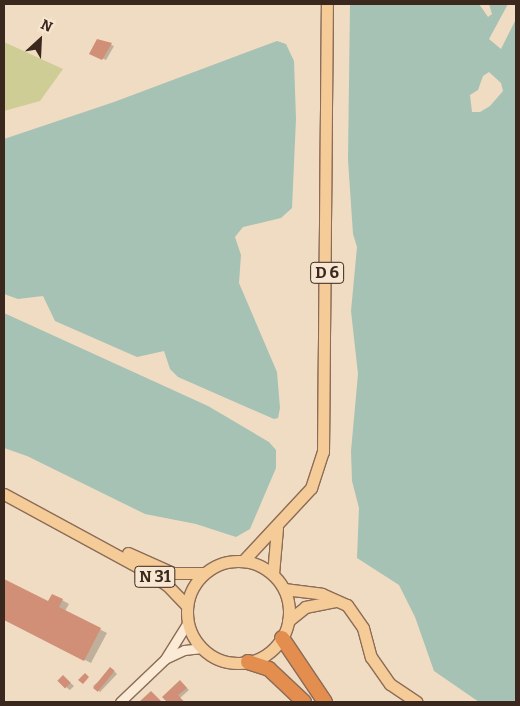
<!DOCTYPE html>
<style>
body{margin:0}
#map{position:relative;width:520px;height:706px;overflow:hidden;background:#f0dcc2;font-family:Bitter,serif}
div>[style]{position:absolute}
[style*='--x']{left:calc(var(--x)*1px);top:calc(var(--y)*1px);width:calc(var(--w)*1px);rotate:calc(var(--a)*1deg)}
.green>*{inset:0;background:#cecd95}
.water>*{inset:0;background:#a5c2b5}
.shadow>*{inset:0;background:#0003}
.building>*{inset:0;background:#d08f76;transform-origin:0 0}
.roads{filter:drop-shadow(1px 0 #8b6c58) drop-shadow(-1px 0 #8b6c58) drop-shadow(0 1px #8b6c58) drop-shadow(0 -1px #8b6c58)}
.minor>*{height:9px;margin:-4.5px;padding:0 4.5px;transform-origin:4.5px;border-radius:4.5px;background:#faead6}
.major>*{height:11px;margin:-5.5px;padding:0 5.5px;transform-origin:5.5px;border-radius:5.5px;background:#f5cb98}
.major>.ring{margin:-5.5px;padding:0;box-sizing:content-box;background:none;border:11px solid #f5cb98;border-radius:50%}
.highway>*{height:14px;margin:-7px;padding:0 7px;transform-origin:7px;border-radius:7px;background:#e38d4f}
span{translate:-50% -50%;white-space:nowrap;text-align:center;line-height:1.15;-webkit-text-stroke:4.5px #f7e7d2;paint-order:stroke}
.shield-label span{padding:1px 4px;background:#f7e7d2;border:1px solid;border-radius:4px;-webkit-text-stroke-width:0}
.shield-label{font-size:16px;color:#3a271d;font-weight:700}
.frame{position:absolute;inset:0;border:5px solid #3a271d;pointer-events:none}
.north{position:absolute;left:15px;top:15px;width:50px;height:50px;-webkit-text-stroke:4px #f7e7d2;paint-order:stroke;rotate:25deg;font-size:14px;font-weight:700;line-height:20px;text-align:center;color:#3a271d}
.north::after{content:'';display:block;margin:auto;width:18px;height:22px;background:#3a271d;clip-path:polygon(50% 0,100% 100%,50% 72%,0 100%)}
</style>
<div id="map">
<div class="green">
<div style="clip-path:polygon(4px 42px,63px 69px,40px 101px,4px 111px)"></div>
</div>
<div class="water">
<div style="clip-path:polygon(evenodd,350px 4px,479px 4px,488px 17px,492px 14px,489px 4px,508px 4px,489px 39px,501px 49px,516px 19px,516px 702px,479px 702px,434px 671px,415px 617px,399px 585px,357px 558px,359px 508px,352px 481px,351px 451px,358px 374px,351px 311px,357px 247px,353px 234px,348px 160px,350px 4px,489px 72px,501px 83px,503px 91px,490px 106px,480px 112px,472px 112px,470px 95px,478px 90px,483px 76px,489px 72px)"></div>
<div style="clip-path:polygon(277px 41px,286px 44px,294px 61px,296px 119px,292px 208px,281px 218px,243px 227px,235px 237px,241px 255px,239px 283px,277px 372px,280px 408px,278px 418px,274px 419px,178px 377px,170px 369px,164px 351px,137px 357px,55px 321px,43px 296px,18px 299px,4px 294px,4px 139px,114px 102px)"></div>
<div style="clip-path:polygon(4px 313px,208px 406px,269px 442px,276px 450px,276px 468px,250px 529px,236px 537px,196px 524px,145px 514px,27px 456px,4px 448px)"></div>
</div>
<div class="shadow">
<div style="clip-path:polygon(98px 40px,114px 46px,106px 60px,91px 53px)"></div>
<div style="clip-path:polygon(4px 580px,49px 603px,62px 600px,69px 604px,65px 611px,107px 633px,91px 663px,4px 619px)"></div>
<div style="clip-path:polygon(113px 670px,117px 674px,100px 692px,93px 686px)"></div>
<div style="clip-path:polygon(66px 679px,74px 686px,70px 690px,67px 688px)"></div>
<div style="clip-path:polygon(183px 684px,189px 690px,180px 698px,185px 702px,169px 702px,164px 697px)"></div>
</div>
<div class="building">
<div style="clip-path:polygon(97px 39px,112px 43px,102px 60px,89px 54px)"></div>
<div style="clip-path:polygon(4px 579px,48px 601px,52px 594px,63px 599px,59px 607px,101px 628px,84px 661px,4px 620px)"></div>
<div style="left:110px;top:667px;width:6px;height:27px;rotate:39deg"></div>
<div style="clip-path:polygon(85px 673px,89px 677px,83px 684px,78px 680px)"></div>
<div style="left:63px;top:675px;width:11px;height:8px;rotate:45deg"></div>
<div style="clip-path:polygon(180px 680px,187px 688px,178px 695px,184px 702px,167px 702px,162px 697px)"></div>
<div style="clip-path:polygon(151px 691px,162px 702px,139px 702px)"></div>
</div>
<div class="roads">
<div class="minor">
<div style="--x:167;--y:658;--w:19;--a:-25"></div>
<div style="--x:184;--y:650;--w:18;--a:-6"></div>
<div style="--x:120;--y:702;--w:62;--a:-43.7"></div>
<div style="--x:165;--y:659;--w:44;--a:-58.1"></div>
</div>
<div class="major">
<div style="--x:4;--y:494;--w:162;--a:28.5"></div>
<div style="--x:146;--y:571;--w:25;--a:34"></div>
<div style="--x:167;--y:585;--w:29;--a:46"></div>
<div style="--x:128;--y:553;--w:49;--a:24"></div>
<div style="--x:173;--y:573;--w:31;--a:0"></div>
<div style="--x:243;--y:561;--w:100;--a:-47"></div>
<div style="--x:311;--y:488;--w:38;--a:-72"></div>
<div style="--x:323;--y:452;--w:448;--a:-89.5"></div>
<div class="ring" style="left:187px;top:561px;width:91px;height:91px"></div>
<div style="--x:273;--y:574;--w:46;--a:-85"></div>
<div style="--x:284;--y:589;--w:38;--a:7"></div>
<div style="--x:322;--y:594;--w:27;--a:24"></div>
<div style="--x:347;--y:605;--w:28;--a:55"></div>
<div style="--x:363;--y:628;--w:30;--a:75"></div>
<div style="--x:371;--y:657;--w:33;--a:55"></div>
<div style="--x:390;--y:684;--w:32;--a:34"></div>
<div style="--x:288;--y:621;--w:22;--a:-39"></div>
<div style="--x:305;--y:607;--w:32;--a:-11"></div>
</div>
<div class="highway">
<div style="--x:282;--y:638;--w:77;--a:56.1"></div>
<div style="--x:248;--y:662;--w:22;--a:18"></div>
<div style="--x:269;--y:669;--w:48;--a:43.3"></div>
</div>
</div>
<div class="shield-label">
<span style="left:327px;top:273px">D 6</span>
<span style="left:155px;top:577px">N 31</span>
</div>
<div class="frame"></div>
<div class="north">N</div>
</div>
